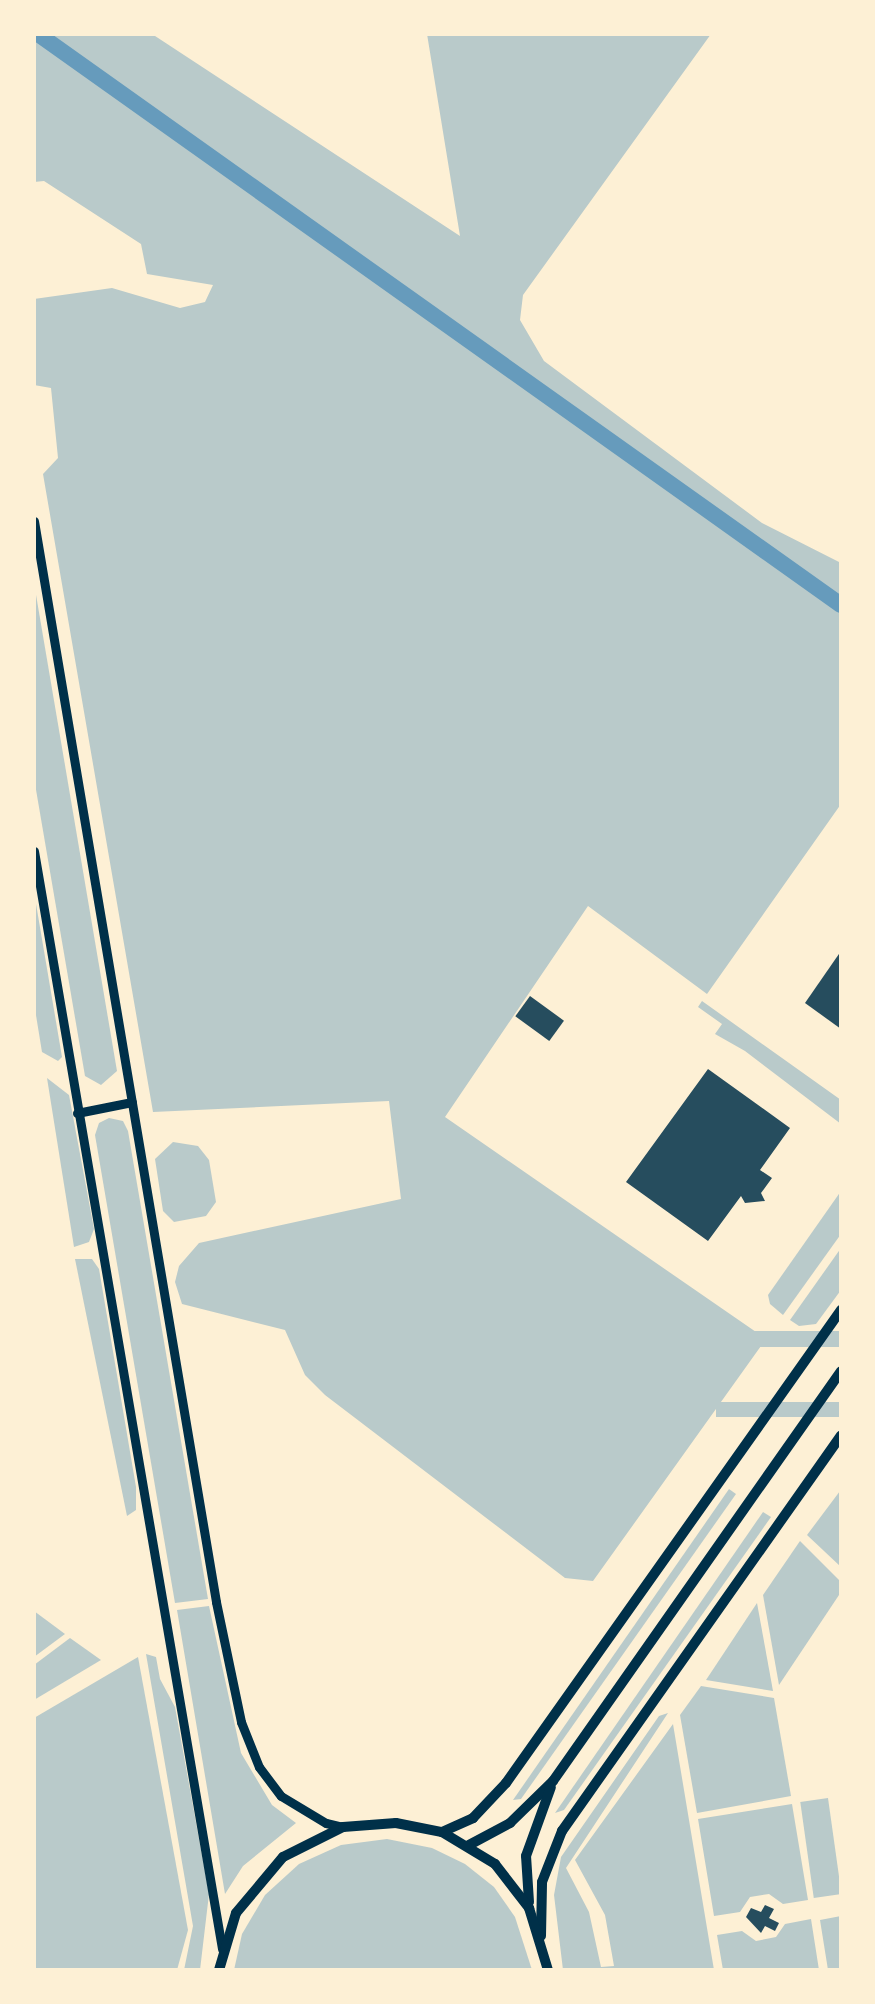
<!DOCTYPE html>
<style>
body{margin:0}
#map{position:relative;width:875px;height:2004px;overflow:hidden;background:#fdf0d5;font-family:Overpass,sans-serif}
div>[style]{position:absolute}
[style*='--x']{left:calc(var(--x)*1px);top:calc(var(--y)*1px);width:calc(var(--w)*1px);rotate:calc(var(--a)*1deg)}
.green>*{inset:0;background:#b9caca;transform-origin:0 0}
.canal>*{height:16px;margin:-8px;padding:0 8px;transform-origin:8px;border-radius:8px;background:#669bbc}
.building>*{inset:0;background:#264d5e;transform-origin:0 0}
.secondary>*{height:9px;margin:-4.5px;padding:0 4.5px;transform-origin:4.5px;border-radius:4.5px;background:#003049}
.primary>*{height:10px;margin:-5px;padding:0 5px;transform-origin:5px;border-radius:5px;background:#003049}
span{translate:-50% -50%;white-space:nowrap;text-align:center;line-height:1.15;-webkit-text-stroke:7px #fdf0d5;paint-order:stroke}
.frame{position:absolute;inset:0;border:36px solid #fdf0d5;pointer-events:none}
</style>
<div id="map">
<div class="green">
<div style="clip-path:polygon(34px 34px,152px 34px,460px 236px,427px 34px,711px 34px,523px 295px,520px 320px,544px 361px,762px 523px,841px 563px,841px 804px,707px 994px,588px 906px,445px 1117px,766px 1339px,593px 1581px,565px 1578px,325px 1395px,305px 1375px,285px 1330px,182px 1304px,175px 1282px,179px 1266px,199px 1243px,401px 1199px,389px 1101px,153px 1112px,43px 474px,58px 458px,51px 388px,34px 385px,34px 299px,112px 288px,180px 308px,205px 302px,213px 285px,147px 274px,141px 244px,44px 181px,34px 182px)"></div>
<div style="clip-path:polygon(34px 583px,117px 1071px,101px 1085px,85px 1076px,34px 778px)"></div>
<div style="clip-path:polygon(34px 892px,62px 1057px,58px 1061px,42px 1052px,34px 1003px)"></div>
<div style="clip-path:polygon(702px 1001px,841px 1100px,841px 1124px,745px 1051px,715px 1034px,722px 1024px,698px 1007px)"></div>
<div style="clip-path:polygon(47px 1078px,69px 1095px,94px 1229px,89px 1242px,74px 1247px)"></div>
<div style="clip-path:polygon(109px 1118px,123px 1121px,128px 1131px,208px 1599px,175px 1603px,95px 1135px,99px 1123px)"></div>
<div style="clip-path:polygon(173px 1142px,198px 1146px,209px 1160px,216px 1202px,206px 1216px,174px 1222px,163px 1211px,155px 1159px)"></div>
<div style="clip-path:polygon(841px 1191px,841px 1234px,783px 1315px,770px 1304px,768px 1295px)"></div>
<div style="clip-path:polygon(841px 1248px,841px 1290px,816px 1324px,799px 1326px,790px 1320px)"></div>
<div style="clip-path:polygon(75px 1259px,92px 1259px,99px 1269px,136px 1487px,136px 1510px,127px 1516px)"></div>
<div style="left:841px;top:1331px;width:16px;height:184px;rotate:90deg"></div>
<div style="left:841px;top:1402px;width:15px;height:125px;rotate:90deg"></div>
<div style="clip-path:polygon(729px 1489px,736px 1494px,521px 1799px,513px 1800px)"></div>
<div style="clip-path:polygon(840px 1491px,841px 1491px,841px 1567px,807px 1535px)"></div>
<div style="clip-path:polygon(763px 1512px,771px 1517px,564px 1810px,555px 1813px)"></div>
<div style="clip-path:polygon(800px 1541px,841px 1582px,841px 1592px,779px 1685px,763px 1595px)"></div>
<div style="clip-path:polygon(757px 1603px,773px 1691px,706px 1680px)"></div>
<div style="clip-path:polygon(209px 1606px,241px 1753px,272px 1805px,296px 1823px,243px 1866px,225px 1894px,177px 1610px)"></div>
<div style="clip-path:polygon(34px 1611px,65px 1634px,34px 1657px)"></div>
<div style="clip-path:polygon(70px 1638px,101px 1660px,34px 1700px,34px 1665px)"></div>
<div style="clip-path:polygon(146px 1654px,156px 1657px,160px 1679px,175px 1707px,209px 1894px,200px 1970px,184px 1970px,193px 1926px)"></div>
<div style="clip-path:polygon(138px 1657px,188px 1930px,177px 1970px,34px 1970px,34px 1718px)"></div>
<div style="clip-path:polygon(701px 1686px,774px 1698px,791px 1796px,697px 1813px,680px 1715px)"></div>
<div style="clip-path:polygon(668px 1713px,566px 1868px,589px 1912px,601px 1967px,614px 1966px,605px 1915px,575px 1860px,673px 1724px,714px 1970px,563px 1970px,554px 1895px,561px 1857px,659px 1716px)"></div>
<div style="left:828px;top:1798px;width:97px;height:28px;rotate:82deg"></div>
<div style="clip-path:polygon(792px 1804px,808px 1900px,783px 1904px,769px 1894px,750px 1897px,740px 1912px,714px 1916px,698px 1819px)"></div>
<div style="clip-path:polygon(387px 1839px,432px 1848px,465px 1864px,494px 1887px,515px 1917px,532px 1970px,234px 1970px,242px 1934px,265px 1895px,299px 1864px,341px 1845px)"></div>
<div style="clip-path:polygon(841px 1916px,841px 1970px,828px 1970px,820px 1920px)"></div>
<div style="clip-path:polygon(811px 1919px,819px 1970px,723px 1970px,717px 1935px,742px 1931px,756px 1941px,776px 1937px,785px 1924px)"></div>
</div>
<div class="canal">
<div style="--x:38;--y:34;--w:985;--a:35.42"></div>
</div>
<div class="building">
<div style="clip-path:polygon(841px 951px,841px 1029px,805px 1003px)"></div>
<div style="left:530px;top:996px;width:42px;height:25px;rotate:36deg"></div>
<div style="clip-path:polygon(708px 1069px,790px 1128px,760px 1170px,772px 1178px,761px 1193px,765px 1201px,745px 1203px,741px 1196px,708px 1241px,626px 1182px)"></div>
<div style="clip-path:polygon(765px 1905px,774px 1909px,769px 1918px,779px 1923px,775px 1931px,765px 1926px,761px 1933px,746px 1917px,751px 1908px,761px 1912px)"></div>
</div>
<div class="secondary">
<div style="--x:34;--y:521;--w:1096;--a:80.44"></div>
<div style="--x:216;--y:1602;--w:123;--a:78.2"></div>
<div style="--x:241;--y:1722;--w:48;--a:68.2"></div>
<div style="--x:259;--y:1767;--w:36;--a:53"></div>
<div style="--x:281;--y:1796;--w:52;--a:31"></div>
<div style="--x:326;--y:1823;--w:17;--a:13"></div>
<div style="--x:34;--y:851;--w:1114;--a:80.28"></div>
<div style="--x:77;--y:1113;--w:56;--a:-11.3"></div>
</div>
<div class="primary">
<div style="--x:442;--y:1832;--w:34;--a:-24"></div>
<div style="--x:473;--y:1818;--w:48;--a:-46.7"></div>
<div style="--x:506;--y:1783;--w:580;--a:-54.69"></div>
<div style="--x:469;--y:1845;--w:47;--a:-28.2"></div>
<div style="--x:510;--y:1823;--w:60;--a:-44.3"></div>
<div style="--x:553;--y:1781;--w:501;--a:-54.91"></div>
<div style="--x:529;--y:1902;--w:46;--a:-93.7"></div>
<div style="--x:526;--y:1856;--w:73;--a:-70.1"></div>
<div style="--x:541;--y:1936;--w:54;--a:-88.9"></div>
<div style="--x:542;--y:1882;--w:55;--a:-68.6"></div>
<div style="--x:562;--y:1831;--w:484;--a:-54.8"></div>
<div style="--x:219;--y:1970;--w:59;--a:-73.4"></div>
<div style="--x:236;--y:1913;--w:73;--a:-50"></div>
<div style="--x:283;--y:1857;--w:67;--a:-26.6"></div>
<div style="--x:343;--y:1827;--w:53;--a:-4.3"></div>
<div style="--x:396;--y:1823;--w:47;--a:11.1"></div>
<div style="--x:442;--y:1832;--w:62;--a:31.1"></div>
<div style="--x:495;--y:1864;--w:56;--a:52.3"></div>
<div style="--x:529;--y:1908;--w:65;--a:73"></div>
</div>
<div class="frame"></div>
</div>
